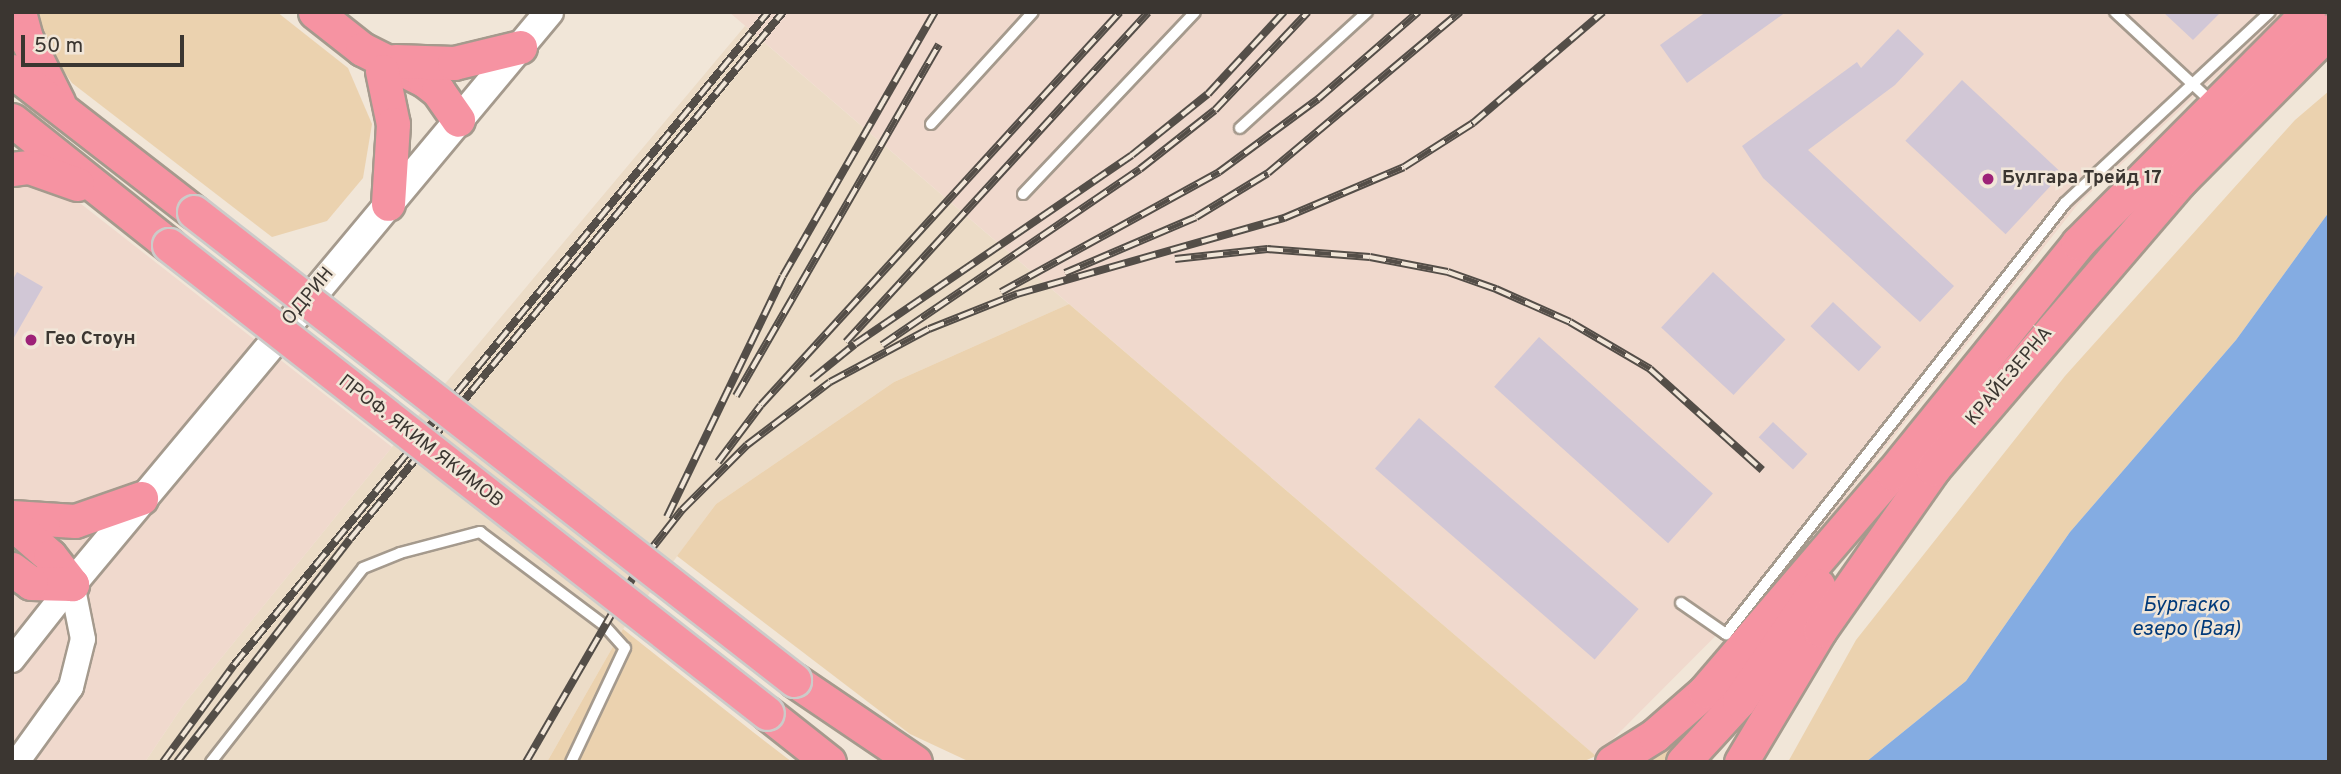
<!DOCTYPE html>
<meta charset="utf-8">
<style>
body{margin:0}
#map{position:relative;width:2341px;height:774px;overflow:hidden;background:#f1e6d8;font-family:Overpass,sans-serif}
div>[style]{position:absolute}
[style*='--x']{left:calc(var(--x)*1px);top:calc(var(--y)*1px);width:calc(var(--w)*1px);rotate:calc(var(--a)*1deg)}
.built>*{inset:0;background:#ecdcc7}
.industrial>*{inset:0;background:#f0d9cd}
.green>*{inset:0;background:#ebd2af}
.water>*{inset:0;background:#84ace2}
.building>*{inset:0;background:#d1c7d6;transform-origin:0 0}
.roads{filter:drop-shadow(2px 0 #a59a8d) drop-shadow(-2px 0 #a59a8d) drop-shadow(0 2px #a59a8d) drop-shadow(0 -2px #a59a8d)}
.service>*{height:10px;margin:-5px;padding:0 5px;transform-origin:5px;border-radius:5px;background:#fff}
.tertiary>*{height:24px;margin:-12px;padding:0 12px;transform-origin:12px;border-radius:12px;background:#fff}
.secondary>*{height:28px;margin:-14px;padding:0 14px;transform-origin:14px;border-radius:14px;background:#fff}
.trunk>*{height:33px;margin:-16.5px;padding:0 16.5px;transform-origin:16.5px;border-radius:16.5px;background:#f693a2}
.rail>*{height:8px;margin-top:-4px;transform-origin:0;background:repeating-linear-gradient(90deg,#f1e6d8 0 16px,#544e48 0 32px);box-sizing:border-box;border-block:2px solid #544e48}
.bridges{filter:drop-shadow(2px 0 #cccbc9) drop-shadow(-2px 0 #cccbc9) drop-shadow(0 2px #cccbc9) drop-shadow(0 -2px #cccbc9)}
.trunk-bridge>*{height:33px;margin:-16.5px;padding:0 16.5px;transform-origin:16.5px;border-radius:16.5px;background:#f693a2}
.dots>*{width:19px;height:19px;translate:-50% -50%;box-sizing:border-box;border:4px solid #f1e6d8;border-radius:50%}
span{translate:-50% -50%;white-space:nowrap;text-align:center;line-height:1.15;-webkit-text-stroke:5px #f1e6d8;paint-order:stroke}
.poi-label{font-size:19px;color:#3b3631;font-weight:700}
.left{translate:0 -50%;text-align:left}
.street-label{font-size:19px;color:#3b3631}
.water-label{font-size:21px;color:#023a79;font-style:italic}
.frame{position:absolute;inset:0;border:14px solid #3b3631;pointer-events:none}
.scale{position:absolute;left:21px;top:35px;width:163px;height:32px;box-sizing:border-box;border:4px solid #3b3631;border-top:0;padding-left:9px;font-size:21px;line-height:24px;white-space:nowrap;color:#3b3631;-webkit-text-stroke:5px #f1e6d8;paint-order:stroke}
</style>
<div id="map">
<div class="built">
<div style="clip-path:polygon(745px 26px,1069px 304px,894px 382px,716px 504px,623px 629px,547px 762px,145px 762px,184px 704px,392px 447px)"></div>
</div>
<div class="industrial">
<div style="clip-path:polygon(729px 12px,2286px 12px,2078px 204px,1815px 536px,1596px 756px)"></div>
<div style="clip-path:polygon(37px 183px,76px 200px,392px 447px,184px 704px,145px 762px,12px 762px,12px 187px)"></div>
</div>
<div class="green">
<div style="clip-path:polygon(36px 12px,277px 12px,348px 68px,372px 124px,363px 178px,327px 221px,272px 237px,72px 83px,40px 37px)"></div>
<div style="clip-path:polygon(2329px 91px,2329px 212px,2236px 340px,2070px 532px,1966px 681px,1866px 762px,1788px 762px,1856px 640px,2065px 376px,2295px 120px)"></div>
<div style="clip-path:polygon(1069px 304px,1596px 756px,1582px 762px,970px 762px,910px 734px,677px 556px,716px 504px,894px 382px)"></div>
<div style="clip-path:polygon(623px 629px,753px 732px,792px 762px,547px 762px)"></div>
<div style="clip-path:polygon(1712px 698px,1719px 707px,1667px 762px,1624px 762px)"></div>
</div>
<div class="water">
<div style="clip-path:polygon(2329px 212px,2329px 762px,1866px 762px,1966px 681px,2070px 532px,2236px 340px)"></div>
</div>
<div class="building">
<div style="clip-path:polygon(1706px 12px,1786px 12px,1687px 83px,1660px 45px)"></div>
<div style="clip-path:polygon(2163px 12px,2221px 12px,2193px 40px)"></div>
<div style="clip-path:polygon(1898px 29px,1924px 54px,1895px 85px,1808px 150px,1954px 286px,1920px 322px,1763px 178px,1742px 146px,1857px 62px,1861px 68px)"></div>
<div style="left:1962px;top:80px;width:137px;height:83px;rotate:43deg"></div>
<div style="clip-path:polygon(17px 272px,43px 287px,12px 341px,12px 281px)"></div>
<div style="left:1713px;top:272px;width:99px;height:76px;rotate:43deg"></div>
<div style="left:1833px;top:302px;width:66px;height:33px;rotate:43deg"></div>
<div style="left:1539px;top:337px;width:234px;height:67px;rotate:42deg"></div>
<div style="left:1419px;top:418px;width:291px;height:67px;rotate:41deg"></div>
<div style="left:1773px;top:422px;width:47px;height:21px;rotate:43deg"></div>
</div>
<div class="roads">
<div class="service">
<div style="--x:2115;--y:12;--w:134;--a:42.9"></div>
<div style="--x:931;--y:124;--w:151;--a:-47.7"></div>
<div style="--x:1240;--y:128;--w:172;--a:-42.4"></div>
<div style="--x:1023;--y:194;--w:250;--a:-46.6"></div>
<div style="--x:1681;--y:603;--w:55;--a:34.6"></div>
<div style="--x:1726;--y:634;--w:548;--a:-51.81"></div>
<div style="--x:2065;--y:203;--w:280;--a:-43"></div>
<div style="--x:211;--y:762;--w:246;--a:-51.9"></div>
<div style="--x:363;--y:568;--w:40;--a:-22"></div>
<div style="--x:400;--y:553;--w:83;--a:-14.7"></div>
<div style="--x:480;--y:532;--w:155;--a:36.9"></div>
<div style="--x:604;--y:625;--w:31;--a:48"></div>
<div style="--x:625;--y:648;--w:126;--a:115.3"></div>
</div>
<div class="tertiary">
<div style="--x:12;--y:660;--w:97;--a:-51.7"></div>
<div style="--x:17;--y:762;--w:92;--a:-54.2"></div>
<div style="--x:71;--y:687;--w:49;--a:-76"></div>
<div style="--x:83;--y:639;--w:56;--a:-101.3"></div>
</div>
<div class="secondary">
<div style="--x:72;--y:584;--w:745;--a:-50.17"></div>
</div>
<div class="trunk">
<div style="--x:19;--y:12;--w:27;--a:75"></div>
<div style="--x:26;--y:38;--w:72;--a:63.4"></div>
<div style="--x:315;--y:12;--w:60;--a:38.2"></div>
<div style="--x:362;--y:49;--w:69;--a:26.6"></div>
<div style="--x:424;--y:80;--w:18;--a:38"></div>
<div style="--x:438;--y:91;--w:35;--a:55"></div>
<div style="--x:395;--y:61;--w:59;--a:1.9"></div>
<div style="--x:454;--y:63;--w:68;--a:-13.6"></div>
<div style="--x:12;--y:71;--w:230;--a:37.8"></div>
<div style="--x:382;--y:71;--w:54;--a:78.3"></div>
<div style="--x:393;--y:124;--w:80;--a:93.6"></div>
<div style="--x:12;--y:120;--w:201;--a:38.5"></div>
<div style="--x:12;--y:169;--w:17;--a:-7"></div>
<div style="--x:29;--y:167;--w:51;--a:19.5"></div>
<div style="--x:12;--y:517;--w:63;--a:3.6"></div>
<div style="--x:75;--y:521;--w:70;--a:-19.2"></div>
<div style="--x:12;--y:523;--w:50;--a:41"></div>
<div style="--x:50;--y:556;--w:36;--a:52"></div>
<div style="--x:72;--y:584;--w:41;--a:-178.6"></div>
<div style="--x:31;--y:583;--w:24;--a:-144"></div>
<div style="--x:794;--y:680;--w:146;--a:34.1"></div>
<div style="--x:767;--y:713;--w:79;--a:38.3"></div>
<div style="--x:1612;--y:762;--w:51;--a:-32.1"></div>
<div style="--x:1655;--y:735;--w:67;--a:-41.3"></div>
<div style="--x:1705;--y:691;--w:287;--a:-49.4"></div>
<div style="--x:1892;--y:473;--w:296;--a:-51"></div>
<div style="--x:2078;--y:243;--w:326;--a:-45.1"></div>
<div style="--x:1683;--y:762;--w:83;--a:-47.4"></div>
<div style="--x:1739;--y:701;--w:140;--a:-55.5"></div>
<div style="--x:1741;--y:762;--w:154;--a:-59.1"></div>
<div style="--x:1820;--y:630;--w:197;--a:-54.9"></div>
<div style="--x:1933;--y:469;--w:381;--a:-49.4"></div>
<div style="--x:2181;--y:180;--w:210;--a:-45.2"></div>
</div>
</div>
<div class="rail">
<div style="--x:1175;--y:259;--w:93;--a:-6.2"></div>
<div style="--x:1267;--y:249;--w:103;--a:4.4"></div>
<div style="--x:1370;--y:257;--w:79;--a:10.9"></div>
<div style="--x:1448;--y:272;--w:51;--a:19.5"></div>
<div style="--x:1496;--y:289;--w:81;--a:24"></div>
<div style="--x:1570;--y:322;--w:93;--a:30.4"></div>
<div style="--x:1650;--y:369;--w:151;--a:42"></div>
<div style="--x:1065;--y:273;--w:142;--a:-23.1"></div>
<div style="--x:1196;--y:217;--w:84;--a:-31.4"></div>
<div style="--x:1268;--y:173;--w:251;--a:-40"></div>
<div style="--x:1001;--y:292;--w:249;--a:-28.8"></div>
<div style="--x:1219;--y:172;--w:123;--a:-36.4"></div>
<div style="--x:1318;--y:99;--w:133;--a:-41"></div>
<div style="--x:846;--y:342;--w:447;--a:-47.5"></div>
<div style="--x:882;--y:345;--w:312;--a:-34.3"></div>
<div style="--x:1140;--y:169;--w:95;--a:-38.2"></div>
<div style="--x:1215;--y:110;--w:135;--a:-46.5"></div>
<div style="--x:812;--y:379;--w:55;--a:-39.1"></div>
<div style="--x:855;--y:344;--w:335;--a:-34.3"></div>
<div style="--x:1132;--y:155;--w:97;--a:-38.8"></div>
<div style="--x:1208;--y:94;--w:112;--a:-47.2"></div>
<div style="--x:736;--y:396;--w:406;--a:-60"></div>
<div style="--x:718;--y:462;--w:71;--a:-53"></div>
<div style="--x:761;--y:405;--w:532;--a:-47.59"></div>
<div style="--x:667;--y:517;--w:267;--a:-64.3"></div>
<div style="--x:783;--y:276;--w:305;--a:-60.1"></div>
<div style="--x:163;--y:762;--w:120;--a:-53.8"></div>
<div style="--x:234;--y:665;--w:844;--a:-50.72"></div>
<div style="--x:177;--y:762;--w:282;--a:-52.2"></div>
<div style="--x:350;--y:539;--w:682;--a:-50.59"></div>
<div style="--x:526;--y:762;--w:237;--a:-59.9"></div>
<div style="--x:645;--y:557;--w:60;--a:-51.8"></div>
<div style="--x:682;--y:510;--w:92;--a:-45"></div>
<div style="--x:747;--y:445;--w:104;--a:-37.2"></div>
<div style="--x:830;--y:382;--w:112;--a:-28.2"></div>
<div style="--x:929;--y:329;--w:95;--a:-21.7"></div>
<div style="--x:1017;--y:294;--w:278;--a:-15.9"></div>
<div style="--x:1284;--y:218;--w:130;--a:-23"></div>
<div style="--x:1404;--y:167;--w:82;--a:-32.5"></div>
<div style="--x:1473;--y:123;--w:171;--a:-40.5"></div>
</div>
<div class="bridges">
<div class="trunk-bridge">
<div style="--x:194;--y:212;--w:761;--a:37.95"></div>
<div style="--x:169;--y:245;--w:759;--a:38.05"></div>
</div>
</div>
<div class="dots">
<div style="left:1988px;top:179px;background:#9d2278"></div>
<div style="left:31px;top:340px;background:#9d2278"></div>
</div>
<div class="poi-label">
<span class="left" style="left:2002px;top:179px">Булгара Трейд 17</span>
<span class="left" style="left:45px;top:340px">Гео Стоун</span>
</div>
<div class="street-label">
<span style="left:309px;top:297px;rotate:-50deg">ОДРИН</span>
<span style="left:2010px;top:377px;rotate:-50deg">КРАЙЕЗЕРНА</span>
<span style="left:420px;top:442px;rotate:38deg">ПРОФ. ЯКИМ ЯКИМОВ</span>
</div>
<div class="water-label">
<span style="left:2186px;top:618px">Бургаско<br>езеро (Вая)</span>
</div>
<div class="frame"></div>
<div class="scale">50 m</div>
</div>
